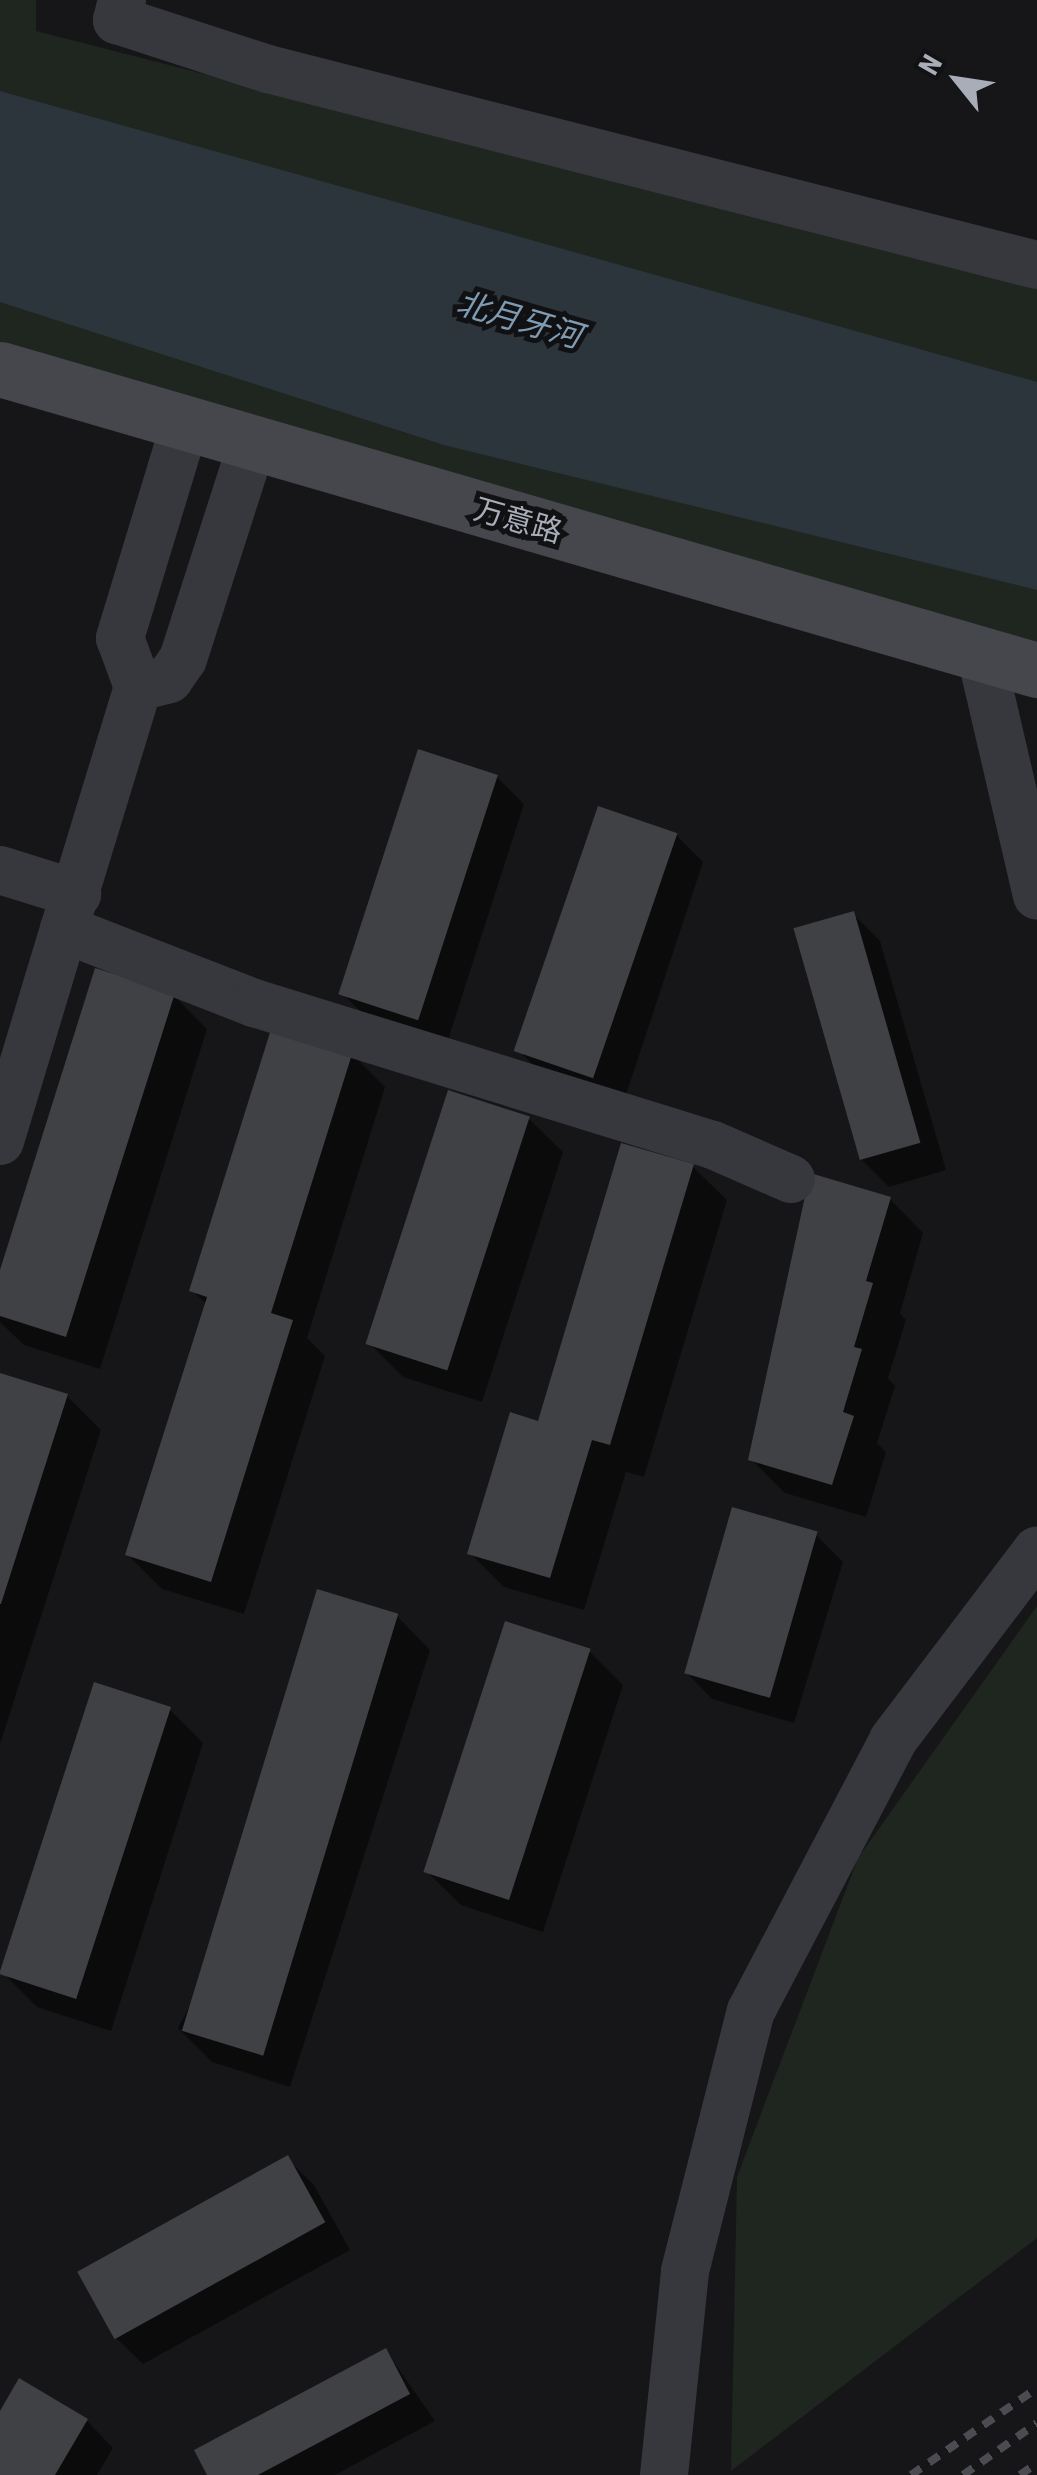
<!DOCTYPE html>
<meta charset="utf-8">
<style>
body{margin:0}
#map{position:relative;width:1037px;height:2475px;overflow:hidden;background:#161618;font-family:"Roboto Condensed","Noto Sans SC",sans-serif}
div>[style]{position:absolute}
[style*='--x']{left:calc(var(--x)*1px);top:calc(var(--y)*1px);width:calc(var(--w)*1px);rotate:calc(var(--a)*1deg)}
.green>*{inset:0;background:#1e261f}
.water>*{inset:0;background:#2c353c}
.shadow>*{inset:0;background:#0007}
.building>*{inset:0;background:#404145;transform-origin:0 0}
.street>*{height:48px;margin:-24px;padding:0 24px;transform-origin:24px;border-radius:24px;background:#37383d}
.secondary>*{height:55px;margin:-27.5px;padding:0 27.5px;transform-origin:27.5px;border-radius:27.5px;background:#45474d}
.rail>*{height:8px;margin-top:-4px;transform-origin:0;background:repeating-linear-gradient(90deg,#4a4c52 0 12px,transparent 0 22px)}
span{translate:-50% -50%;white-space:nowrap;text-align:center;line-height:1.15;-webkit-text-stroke:10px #111113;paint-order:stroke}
.street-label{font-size:30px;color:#a8adb8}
.water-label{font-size:32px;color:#7f9bb3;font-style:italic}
.north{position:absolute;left:907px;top:30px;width:100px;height:100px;-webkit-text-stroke:8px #111113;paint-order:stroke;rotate:300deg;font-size:28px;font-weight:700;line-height:40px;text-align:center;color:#a8adb8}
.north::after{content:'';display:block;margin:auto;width:35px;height:45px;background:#a8adb8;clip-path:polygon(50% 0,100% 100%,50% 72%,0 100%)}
</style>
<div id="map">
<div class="green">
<div style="clip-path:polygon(0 0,36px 0,36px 31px,1037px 287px,1037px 653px,0 352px)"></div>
<div style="clip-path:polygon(1037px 1606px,1037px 2238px,731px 2471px,737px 2177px,858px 1858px)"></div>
</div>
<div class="water">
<div style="clip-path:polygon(0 91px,1037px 382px,1037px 590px,444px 445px,0 302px)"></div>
</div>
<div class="shadow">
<div style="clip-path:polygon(497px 777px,524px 804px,446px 1046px,370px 1021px,343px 994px)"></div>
<div style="clip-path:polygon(676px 835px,703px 862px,623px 1104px,546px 1078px,519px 1051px)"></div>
<div style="clip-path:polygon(853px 914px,880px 941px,946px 1170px,889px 1187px,862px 1160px)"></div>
<div style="clip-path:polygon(173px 995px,207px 1029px,100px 1369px,24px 1345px,0 1322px,0 1279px)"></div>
<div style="clip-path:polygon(351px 1053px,385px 1087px,307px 1338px,325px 1356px,244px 1614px,162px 1589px,128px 1555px,207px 1305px,192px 1290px)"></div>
<div style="clip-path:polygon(529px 1119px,563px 1152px,482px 1402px,403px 1377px,369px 1343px)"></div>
<div style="clip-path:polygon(693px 1167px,727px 1200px,644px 1477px,626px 1472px,584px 1610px,504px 1587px,470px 1553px)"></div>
<div style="clip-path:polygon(811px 1177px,890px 1199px,923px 1233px,900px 1313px,906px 1320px,888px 1378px,895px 1386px,877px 1443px,886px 1452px,866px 1517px,785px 1493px,751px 1459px)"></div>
<div style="clip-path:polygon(0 1376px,67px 1396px,101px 1430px,0 1744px)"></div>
<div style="clip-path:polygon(816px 1535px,843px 1562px,794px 1723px,712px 1699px,686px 1672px)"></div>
<div style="clip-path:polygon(397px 1616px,430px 1650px,290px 2087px,212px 2062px,178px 2028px)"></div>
<div style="clip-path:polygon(589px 1651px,623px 1685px,543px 1932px,461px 1905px,427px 1872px)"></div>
<div style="clip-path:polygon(169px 1709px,203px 1743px,111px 2031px,37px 2007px,3px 1973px)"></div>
<div style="clip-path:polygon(287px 2159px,314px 2185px,350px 2250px,143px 2364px,116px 2338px)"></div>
<div style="clip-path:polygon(386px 2351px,435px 2421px,335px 2475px,210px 2475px)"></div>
<div style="clip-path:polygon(0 2416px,87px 2421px,113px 2448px,97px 2475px,0 2475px)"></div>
</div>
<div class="building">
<div style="left:418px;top:749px;width:84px;height:258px;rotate:18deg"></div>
<div style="left:598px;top:806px;width:84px;height:259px;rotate:19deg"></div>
<div style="left:854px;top:911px;width:241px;height:63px;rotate:74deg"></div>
<div style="clip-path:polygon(95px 968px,175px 993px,66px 1337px,0 1316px,0 1270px)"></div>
<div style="clip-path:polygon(272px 1026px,353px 1051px,271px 1313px,293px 1320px,211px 1582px,125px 1555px,207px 1297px,189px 1291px)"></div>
<div style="left:448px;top:1090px;width:86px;height:267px;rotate:18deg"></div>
<div style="clip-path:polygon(621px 1143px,694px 1164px,610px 1445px,592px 1440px,550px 1578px,467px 1554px,510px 1412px,538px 1421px)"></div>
<div style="clip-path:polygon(810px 1173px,891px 1197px,866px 1281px,873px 1283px,854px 1347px,862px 1349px,843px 1412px,854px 1416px,832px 1485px,748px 1460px)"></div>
<div style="clip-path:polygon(0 1373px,68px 1394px,1px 1604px,0 1604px)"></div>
<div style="left:732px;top:1507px;width:89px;height:173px;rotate:16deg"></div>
<div style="left:317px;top:1589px;width:85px;height:462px;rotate:17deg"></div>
<div style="left:505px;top:1621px;width:90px;height:264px;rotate:18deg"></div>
<div style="left:94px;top:1682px;width:81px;height:307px;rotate:18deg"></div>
<div style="left:288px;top:2155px;width:77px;height:241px;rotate:61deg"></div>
<div style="clip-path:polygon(386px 2348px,410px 2394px,258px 2475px,207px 2475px,194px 2450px)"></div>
<div style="clip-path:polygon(19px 2378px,88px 2419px,55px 2475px,0 2475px,0 2411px)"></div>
</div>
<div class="street">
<div style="--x:122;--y:0;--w:21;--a:104"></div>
<div style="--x:117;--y:20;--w:159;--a:18"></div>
<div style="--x:268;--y:69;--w:794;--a:14.3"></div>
<div style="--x:185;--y:424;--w:224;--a:106.9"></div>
<div style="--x:120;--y:638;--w:52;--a:69.8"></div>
<div style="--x:138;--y:687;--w:253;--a:107"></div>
<div style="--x:64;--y:929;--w:204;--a:21.3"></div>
<div style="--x:254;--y:1003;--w:480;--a:17.2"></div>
<div style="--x:713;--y:1145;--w:85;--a:23.6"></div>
<div style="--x:981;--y:655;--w:247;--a:76.9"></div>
<div style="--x:138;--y:687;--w:32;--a:-14"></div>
<div style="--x:169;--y:679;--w:24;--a:-55"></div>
<div style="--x:183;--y:659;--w:226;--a:-72.2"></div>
<div style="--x:0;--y:870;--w:81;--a:17.3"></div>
<div style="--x:0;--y:1141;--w:221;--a:-73.2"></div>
<div style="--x:664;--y:2475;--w:205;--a:-84.1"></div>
<div style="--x:685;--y:2271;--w:268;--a:-75.8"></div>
<div style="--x:751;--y:2011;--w:306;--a:-62.3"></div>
<div style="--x:893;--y:1740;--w:238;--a:-52.8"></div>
</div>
<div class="secondary">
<div style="--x:0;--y:369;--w:1080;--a:16.19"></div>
</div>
<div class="rail">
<div style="--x:911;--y:2475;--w:153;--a:-34.6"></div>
<div style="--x:963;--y:2475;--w:90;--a:-35.1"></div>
<div style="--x:1020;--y:2475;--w:21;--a:-35"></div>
</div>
<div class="street-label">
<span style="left:518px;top:521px;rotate:16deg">万意路</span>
</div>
<div class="water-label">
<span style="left:519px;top:320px;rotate:16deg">北月牙河</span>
</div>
<div class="north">N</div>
</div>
